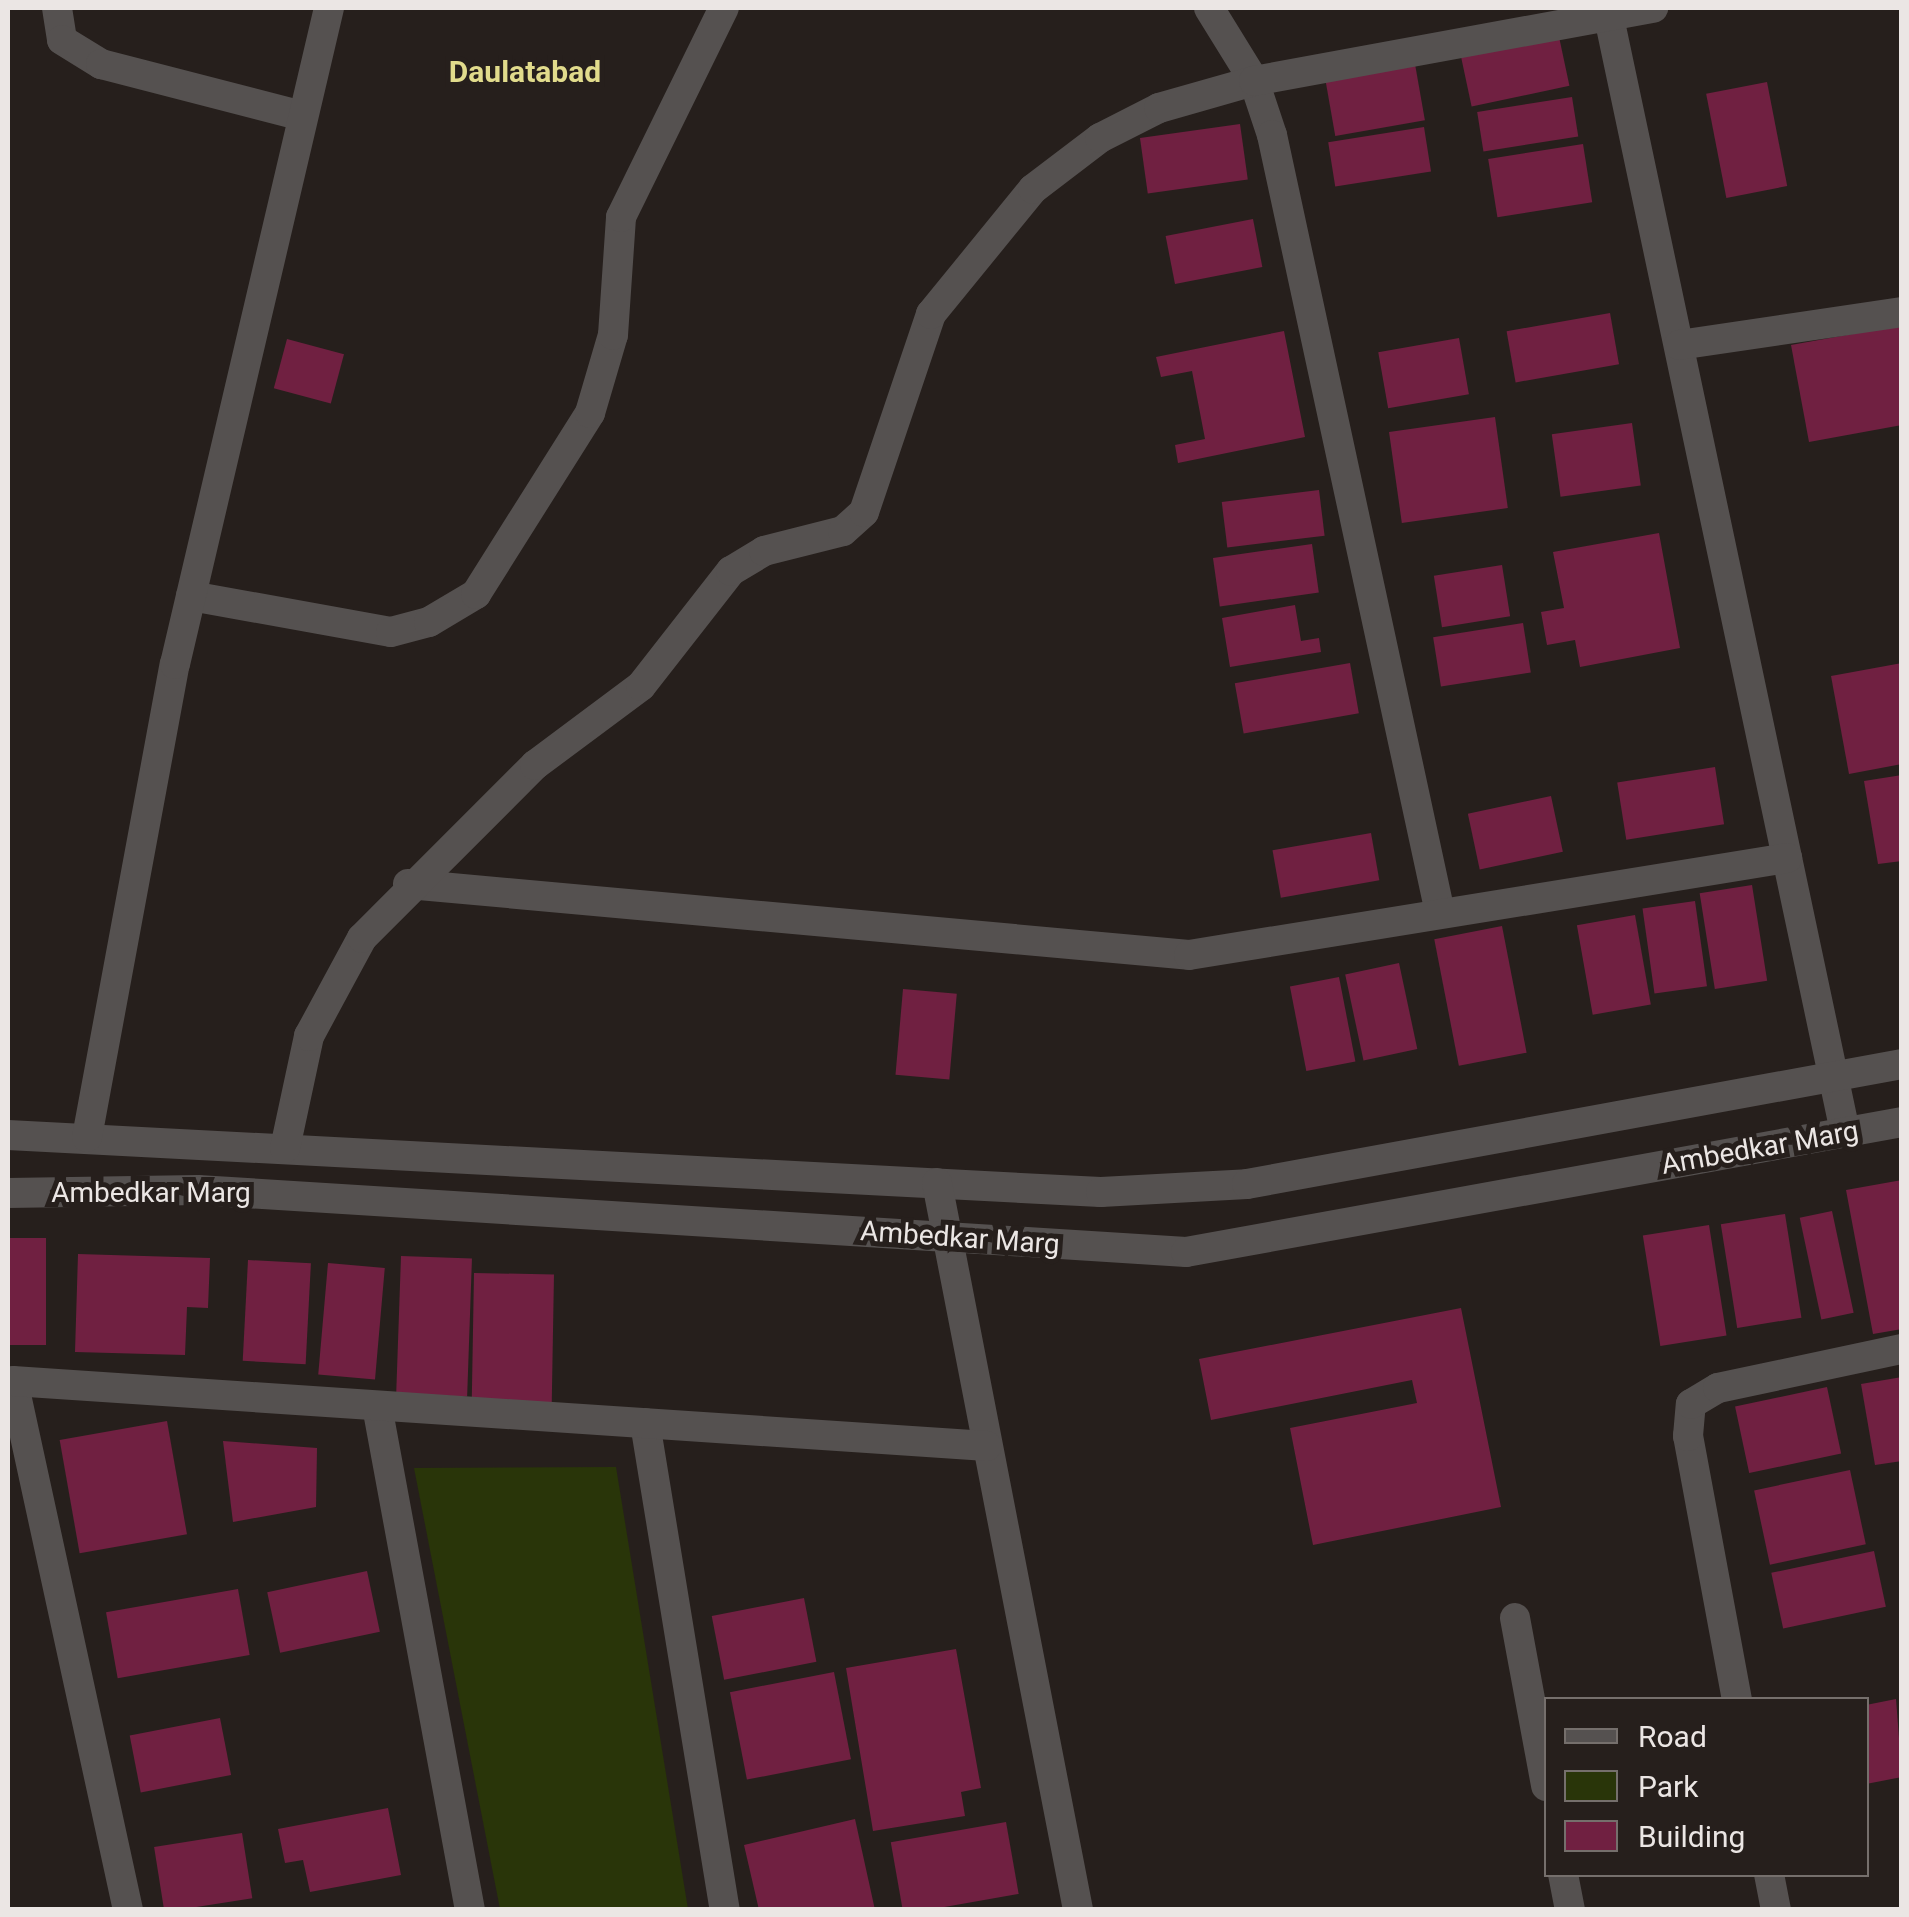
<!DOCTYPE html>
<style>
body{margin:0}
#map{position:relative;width:1909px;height:1917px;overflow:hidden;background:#261f1c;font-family:Roboto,sans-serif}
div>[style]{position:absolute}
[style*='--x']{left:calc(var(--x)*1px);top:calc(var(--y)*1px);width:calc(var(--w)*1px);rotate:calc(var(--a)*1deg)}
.green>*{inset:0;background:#293509}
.building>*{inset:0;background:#702041;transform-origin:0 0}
.minor>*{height:30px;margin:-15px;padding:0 15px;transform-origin:15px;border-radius:15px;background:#555150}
span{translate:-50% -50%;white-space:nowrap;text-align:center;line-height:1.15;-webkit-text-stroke:10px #261f1c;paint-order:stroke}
.street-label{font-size:28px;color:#ebe6e4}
.neighbourhood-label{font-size:30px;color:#e1db8c;font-weight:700}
.frame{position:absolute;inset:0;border:10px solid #ebe6e4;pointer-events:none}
.legend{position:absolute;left:1544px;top:1697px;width:325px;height:180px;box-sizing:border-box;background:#261f1c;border:2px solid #756f6c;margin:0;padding:12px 18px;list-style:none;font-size:30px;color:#ebe6e4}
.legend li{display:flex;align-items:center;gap:20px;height:50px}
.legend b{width:50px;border:2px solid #756f6c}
</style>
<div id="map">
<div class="green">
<div style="clip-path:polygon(616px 1467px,688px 1909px,500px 1909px,414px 1468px)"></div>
</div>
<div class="building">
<div style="left:1558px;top:32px;width:55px;height:100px;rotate:78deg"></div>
<div style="left:1415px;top:64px;width:57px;height:91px;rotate:80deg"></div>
<div style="left:1767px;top:82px;width:106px;height:62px;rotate:79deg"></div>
<div style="left:1572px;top:97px;width:40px;height:96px;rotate:81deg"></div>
<div style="left:1240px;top:124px;width:56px;height:101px;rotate:82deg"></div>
<div style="left:1424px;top:127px;width:45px;height:97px;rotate:81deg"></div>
<div style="left:1583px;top:144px;width:59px;height:96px;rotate:81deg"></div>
<div style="left:1253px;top:219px;width:49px;height:89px;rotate:79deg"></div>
<div style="left:1610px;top:313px;width:52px;height:105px;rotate:80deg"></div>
<div style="clip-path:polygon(1902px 325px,1902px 425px,1809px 442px,1791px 345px)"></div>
<div style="clip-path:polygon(1284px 331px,1305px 437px,1178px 463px,1175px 445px,1205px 439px,1192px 371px,1161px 377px,1156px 357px)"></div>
<div style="left:1459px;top:338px;width:57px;height:82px;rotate:80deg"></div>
<div style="left:287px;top:339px;width:59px;height:51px;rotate:15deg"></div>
<div style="left:1495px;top:417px;width:92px;height:107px;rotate:82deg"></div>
<div style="left:1632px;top:423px;width:63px;height:81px;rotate:82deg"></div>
<div style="left:1319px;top:490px;width:46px;height:98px;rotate:83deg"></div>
<div style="clip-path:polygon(1659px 533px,1680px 648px,1580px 667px,1575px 640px,1547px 645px,1541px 612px,1564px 608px,1553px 552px)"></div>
<div style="left:1312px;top:544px;width:49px;height:100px;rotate:82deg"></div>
<div style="left:1502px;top:565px;width:52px;height:69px;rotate:81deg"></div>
<div style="clip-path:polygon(1295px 605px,1301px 641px,1319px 638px,1321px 652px,1230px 667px,1222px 618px)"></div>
<div style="left:1523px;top:623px;width:50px;height:91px;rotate:81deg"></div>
<div style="left:1350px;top:663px;width:51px;height:117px;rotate:80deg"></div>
<div style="clip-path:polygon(1902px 663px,1902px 764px,1849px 774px,1831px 676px)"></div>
<div style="left:1715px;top:767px;width:58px;height:99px;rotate:81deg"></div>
<div style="clip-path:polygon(1902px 775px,1902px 861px,1878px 864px,1864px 781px)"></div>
<div style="left:1551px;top:796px;width:57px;height:85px;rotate:78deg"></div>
<div style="left:1371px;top:833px;width:48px;height:100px;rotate:80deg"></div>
<div style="left:1752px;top:885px;width:97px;height:53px;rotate:81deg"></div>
<div style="left:1695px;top:901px;width:86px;height:53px;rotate:82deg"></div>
<div style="left:1635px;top:915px;width:91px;height:59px;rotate:80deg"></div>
<div style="left:1502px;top:926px;width:129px;height:69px;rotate:79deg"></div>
<div style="left:1399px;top:963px;width:88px;height:55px;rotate:78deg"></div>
<div style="left:1339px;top:977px;width:86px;height:50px;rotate:79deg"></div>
<div style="left:903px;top:989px;width:54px;height:86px;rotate:5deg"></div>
<div style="clip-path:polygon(1902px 1180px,1902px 1329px,1873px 1334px,1846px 1190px)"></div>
<div style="left:1832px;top:1211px;width:104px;height:33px;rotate:78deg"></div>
<div style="left:1785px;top:1214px;width:105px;height:65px;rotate:81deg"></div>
<div style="left:1709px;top:1225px;width:112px;height:67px;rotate:81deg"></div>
<div style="left:8px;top:1238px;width:38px;height:107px"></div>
<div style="clip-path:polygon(78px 1254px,210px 1258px,208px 1308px,187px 1307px,185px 1355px,75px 1352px)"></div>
<div style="left:401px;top:1256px;width:71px;height:138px;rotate:2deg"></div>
<div style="left:248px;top:1260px;width:63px;height:101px;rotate:3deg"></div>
<div style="left:328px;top:1263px;width:57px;height:112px;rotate:5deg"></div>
<div style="left:474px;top:1273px;width:80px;height:131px;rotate:1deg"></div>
<div style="clip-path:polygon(1461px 1308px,1501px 1507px,1313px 1545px,1290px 1428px,1417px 1403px,1412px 1380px,1211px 1420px,1199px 1359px)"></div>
<div style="clip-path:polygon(1902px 1377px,1902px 1461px,1875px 1465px,1861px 1384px)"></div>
<div style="left:1827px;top:1387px;width:68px;height:94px;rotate:78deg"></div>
<div style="left:167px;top:1421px;width:115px;height:109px;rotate:80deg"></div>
<div style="clip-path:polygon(223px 1441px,317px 1448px,316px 1507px,233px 1522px)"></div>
<div style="left:1850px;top:1470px;width:76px;height:98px;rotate:78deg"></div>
<div style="left:1874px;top:1551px;width:57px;height:105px;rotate:78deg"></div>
<div style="left:367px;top:1571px;width:62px;height:102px;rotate:78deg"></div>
<div style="left:238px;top:1589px;width:67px;height:134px;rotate:80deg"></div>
<div style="left:804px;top:1598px;width:65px;height:94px;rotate:79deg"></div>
<div style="clip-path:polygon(956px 1649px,981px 1788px,961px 1792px,965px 1816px,873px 1831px,846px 1668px)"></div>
<div style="left:834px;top:1672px;width:89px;height:106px;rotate:79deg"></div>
<div style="clip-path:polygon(1896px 1699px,1902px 1777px,1866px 1784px,1866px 1705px)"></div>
<div style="left:220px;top:1718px;width:58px;height:92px;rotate:79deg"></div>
<div style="clip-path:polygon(388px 1808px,401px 1875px,310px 1892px,303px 1860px,285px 1863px,278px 1829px)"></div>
<div style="clip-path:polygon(855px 1819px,875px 1910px,759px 1910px,744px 1845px)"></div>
<div style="left:1006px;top:1822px;width:73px;height:117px;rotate:80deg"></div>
<div style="left:242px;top:1833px;width:66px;height:89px;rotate:81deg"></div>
</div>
<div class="minor">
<div style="--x:57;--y:8;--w:32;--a:81"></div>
<div style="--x:62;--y:40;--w:46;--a:31.6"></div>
<div style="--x:101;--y:64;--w:208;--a:14.5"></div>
<div style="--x:1209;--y:8;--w:86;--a:58.3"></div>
<div style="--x:1254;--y:81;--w:57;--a:71.6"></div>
<div style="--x:1272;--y:135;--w:796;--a:77.81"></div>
<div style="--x:1607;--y:8;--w:1149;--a:78.04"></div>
<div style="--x:1679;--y:345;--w:225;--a:-8.4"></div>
<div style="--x:191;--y:596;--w:203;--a:10.2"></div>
<div style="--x:391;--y:632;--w:39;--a:-15"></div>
<div style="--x:429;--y:622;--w:55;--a:-30.8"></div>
<div style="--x:476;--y:594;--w:214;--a:-57.8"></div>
<div style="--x:590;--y:413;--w:81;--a:-73.6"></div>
<div style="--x:613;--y:335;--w:118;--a:-86.1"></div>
<div style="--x:621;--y:217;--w:233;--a:-63.8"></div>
<div style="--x:408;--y:884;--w:784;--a:5.19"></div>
<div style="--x:1189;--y:955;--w:606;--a:-9.21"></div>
<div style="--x:8;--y:1135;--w:1094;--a:2.99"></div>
<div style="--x:1101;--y:1192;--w:146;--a:-3.1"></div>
<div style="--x:1247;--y:1184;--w:666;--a:-10.38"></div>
<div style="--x:87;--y:1137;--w:481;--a:-79.5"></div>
<div style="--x:175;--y:664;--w:674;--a:-76.79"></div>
<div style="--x:285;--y:1148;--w:115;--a:-77.9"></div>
<div style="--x:309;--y:1036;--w:111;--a:-61.6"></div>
<div style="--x:362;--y:938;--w:245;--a:-45"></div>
<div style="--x:535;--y:765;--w:132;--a:-36.7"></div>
<div style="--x:641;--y:686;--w:146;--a:-52"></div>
<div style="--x:731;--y:571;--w:39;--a:-31"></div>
<div style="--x:764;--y:551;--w:81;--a:-14.2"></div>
<div style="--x:843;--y:531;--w:28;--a:-42"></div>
<div style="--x:864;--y:512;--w:209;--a:-71.3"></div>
<div style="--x:931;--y:314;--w:161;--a:-50.8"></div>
<div style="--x:1033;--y:189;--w:84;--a:-37.3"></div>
<div style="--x:1100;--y:138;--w:66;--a:-27"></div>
<div style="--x:1159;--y:108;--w:99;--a:-15.9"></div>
<div style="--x:1254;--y:81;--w:406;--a:-10.4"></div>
<div style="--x:937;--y:1183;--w:741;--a:79.02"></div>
<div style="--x:8;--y:1193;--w:190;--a:-0.9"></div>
<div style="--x:198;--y:1190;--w:990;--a:3.59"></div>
<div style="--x:1186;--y:1252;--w:728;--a:-10.29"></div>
<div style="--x:377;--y:1406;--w:513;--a:79.55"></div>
<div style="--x:645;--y:1423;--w:494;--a:80.7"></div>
<div style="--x:1515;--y:1618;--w:171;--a:79.5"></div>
<div style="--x:1737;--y:1700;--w:269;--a:-100.5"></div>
<div style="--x:1688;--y:1436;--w:32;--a:-85"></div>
<div style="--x:1691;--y:1404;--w:31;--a:-31"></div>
<div style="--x:1718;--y:1388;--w:188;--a:-12"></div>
<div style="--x:1563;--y:1874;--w:37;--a:79"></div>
<div style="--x:1769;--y:1874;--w:37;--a:79"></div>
<div style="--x:128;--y:1910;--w:541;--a:-102.26"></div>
<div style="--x:13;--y:1381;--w:976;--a:3.82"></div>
</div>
<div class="street-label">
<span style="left:1760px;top:1148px;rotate:-10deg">Ambedkar Marg</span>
<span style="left:151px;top:1193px">Ambedkar Marg</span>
<span style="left:960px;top:1238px;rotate:4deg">Ambedkar Marg</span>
</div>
<div class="neighbourhood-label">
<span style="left:525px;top:72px">Daulatabad</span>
</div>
<div class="frame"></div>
<ul class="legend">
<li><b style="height:12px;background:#555150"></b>Road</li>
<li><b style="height:28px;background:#293509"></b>Park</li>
<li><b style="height:28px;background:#702041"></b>Building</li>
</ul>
</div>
